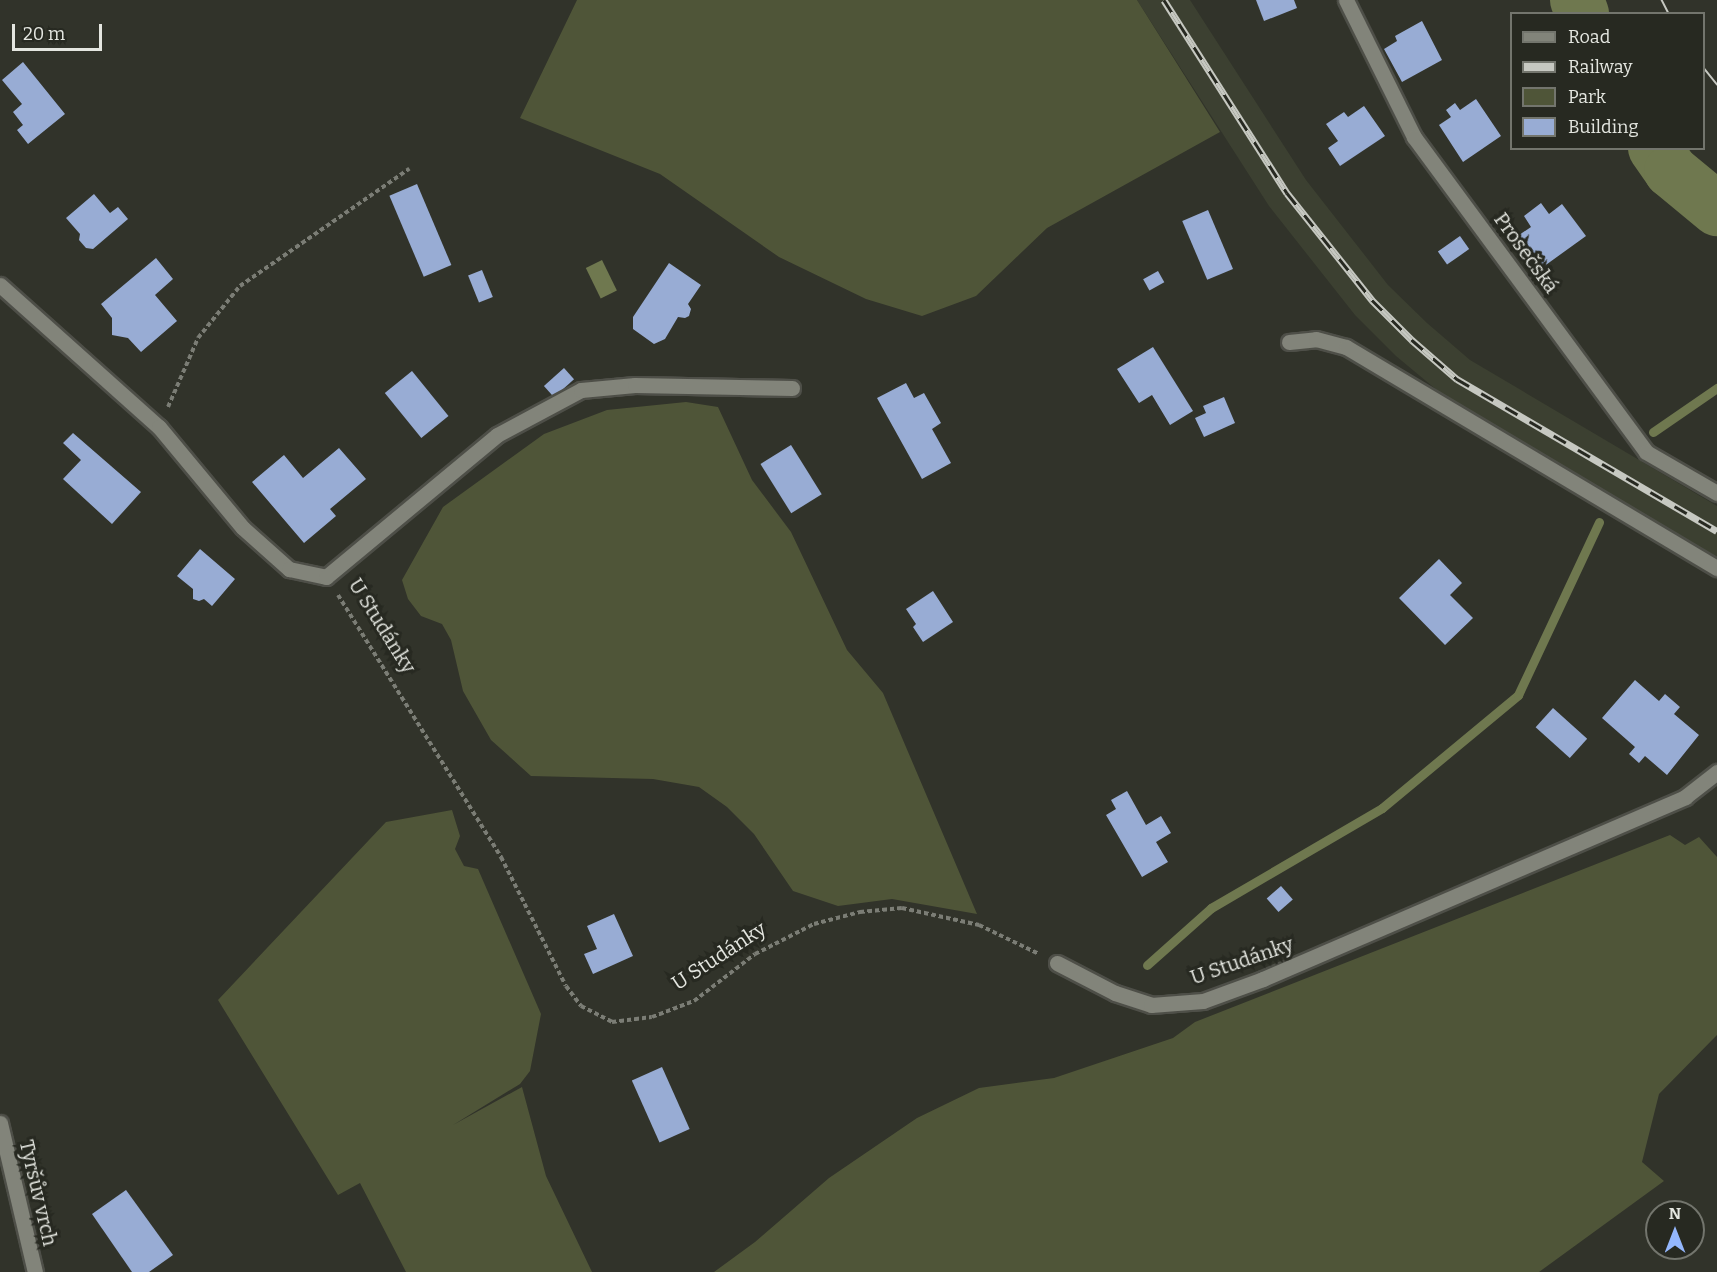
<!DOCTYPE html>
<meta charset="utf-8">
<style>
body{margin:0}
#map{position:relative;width:1717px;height:1272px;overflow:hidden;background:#31332a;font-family:Bitter,serif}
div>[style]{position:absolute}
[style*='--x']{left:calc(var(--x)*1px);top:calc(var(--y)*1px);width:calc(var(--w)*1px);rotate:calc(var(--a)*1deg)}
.built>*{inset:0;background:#3c4031}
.green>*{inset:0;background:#4f5538}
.water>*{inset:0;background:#6f784f;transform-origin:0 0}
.stream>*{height:9px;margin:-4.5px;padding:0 4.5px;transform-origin:4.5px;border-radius:4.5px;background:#6f784f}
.river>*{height:54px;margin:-27px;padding:0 27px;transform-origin:27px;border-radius:27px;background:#6f784f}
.building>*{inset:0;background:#98acd4;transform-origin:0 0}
.path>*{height:4px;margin-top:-2px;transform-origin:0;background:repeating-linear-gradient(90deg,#7b7d75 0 4.5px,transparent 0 7.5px)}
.roads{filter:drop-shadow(2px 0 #4e4f48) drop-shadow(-2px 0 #4e4f48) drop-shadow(0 2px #4e4f48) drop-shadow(0 -2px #4e4f48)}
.street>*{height:15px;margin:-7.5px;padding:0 7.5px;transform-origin:7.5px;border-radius:7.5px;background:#82847a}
.tram>*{height:1.5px;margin:-0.75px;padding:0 0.75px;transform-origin:0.75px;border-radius:0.75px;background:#c6c8c1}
.rail>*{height:7px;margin-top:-3.5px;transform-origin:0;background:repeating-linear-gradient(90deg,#272921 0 14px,#c6c8c1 0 28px);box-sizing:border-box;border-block:2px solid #c6c8c1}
span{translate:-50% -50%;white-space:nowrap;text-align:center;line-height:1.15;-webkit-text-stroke:6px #272921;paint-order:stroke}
.street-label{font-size:20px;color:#e4e6e0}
.legend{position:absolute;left:1510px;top:12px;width:195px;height:138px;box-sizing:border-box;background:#272921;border:2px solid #73756d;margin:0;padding:8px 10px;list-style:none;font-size:18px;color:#e4e6e0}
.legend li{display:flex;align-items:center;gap:12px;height:30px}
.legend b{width:30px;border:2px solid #73756d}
.north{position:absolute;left:1645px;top:1200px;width:60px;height:60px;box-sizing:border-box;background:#272921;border:2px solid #73756d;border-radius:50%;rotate:0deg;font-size:16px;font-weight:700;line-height:24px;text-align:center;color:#e4e6e0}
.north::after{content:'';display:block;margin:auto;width:21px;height:27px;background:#94b7fd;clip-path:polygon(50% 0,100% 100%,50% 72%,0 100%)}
.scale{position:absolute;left:12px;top:24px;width:90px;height:27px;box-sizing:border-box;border:3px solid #e4e6e0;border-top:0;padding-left:8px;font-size:18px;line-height:21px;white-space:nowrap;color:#e4e6e0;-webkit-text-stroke:4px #272921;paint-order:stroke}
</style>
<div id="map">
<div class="built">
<div style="clip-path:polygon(1137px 0,1190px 0,1306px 180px,1388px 285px,1427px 323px,1470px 360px,1717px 506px,1717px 557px,1444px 396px,1396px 356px,1355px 315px,1269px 206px)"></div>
</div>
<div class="green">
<div style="clip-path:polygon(577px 0,1137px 0,1220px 132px,1047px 228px,976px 296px,922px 316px,866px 299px,779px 257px,660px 174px,520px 118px)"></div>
<div style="clip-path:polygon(686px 402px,718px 407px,752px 480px,791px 532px,847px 650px,883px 693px,977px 914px,892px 899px,838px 906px,793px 891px,754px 834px,727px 807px,699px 787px,653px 779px,531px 776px,491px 740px,463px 691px,451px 640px,442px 624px,421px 616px,408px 599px,402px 580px,443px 507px,544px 434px,607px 410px)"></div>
<div style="clip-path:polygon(452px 810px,460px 836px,455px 849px,464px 866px,478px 869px,541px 1014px,530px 1071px,520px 1084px,453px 1125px,522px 1087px,546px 1176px,592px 1272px,406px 1272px,360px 1183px,338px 1195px,218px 1000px,386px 822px)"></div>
<div style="clip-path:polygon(1670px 835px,1685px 845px,1699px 837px,1717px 857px,1717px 1035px,1659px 1094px,1642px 1162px,1664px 1181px,1539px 1272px,714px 1272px,755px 1242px,829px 1178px,917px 1118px,979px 1088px,1054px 1078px,1173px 1038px,1195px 1022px)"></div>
</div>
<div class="water">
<div style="left:602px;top:260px;width:34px;height:18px;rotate:64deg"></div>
</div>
<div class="stream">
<div style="--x:1653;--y:432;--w:78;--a:-34.5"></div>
<div style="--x:1147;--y:965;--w:86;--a:-41.7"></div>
<div style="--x:1211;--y:908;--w:198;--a:-30.3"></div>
<div style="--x:1382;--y:808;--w:177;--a:-39.7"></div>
<div style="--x:1518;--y:695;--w:191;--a:-64.9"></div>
</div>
<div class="river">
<div style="--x:1577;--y:0;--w:15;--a:70"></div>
<div style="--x:1655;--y:148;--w:28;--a:55"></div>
<div style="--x:1671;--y:171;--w:60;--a:39.6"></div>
</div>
<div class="building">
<div style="clip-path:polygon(1256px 0,1294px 0,1297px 8px,1264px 21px)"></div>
<div style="clip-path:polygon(1422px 21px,1442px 60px,1402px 82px,1384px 49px,1397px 41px,1395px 36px)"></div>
<div style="clip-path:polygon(23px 62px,65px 114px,28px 144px,17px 130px,23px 125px,13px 112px,22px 104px,2px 80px)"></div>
<div style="clip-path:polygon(1476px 99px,1501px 136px,1463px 162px,1439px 125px,1451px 117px,1446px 110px,1455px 103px,1460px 110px)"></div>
<div style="clip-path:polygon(1364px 106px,1385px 136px,1340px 166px,1328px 148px,1338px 141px,1326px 124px,1344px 112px,1348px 117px)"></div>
<div style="left:417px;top:184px;width:88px;height:30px;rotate:67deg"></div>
<div style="clip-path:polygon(94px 194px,110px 213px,118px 207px,128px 219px,93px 249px,86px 248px,79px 240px,80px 234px,66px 218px)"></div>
<div style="clip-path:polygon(1541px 203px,1549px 214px,1562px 204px,1586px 236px,1543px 267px,1519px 235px,1531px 227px,1524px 216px)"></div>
<div style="left:1208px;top:210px;width:64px;height:28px;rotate:67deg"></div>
<div style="left:1460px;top:236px;width:16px;height:27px;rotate:55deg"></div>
<div style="clip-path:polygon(156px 258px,173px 279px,155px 295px,177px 321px,141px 352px,128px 338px,112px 335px,112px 318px,101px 304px)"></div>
<div style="clip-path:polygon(669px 263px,701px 285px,688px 304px,691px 309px,689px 316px,685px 318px,678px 317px,665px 339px,654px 344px,633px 329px,633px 317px)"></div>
<div style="left:482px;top:270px;width:29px;height:15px;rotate:68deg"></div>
<div style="left:1158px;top:271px;width:13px;height:17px;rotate:61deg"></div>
<div style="clip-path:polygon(1153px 347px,1193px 411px,1170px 425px,1152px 395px,1139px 403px,1117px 369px)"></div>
<div style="left:564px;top:368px;width:15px;height:27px;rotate:48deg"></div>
<div style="left:412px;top:371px;width:58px;height:35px;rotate:51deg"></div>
<div style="clip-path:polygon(906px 383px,914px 398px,924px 393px,941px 423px,932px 429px,951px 463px,922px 479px,877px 398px)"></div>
<div style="clip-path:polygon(1224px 397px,1235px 423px,1204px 437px,1195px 418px,1206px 413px,1203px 406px)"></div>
<div style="clip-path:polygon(73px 433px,141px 492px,112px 524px,63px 479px,81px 460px,63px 443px)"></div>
<div style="left:791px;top:445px;width:58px;height:36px;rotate:58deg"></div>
<div style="clip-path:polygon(339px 448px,366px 479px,330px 509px,336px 516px,304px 543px,252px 482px,284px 455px,303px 478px)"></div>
<div style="clip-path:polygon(200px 549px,235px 579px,212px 606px,204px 599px,199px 601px,193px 599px,193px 589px,177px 576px)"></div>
<div style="clip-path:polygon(1439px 559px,1462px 583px,1450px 595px,1473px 618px,1445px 645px,1399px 598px)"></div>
<div style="clip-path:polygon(933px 591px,953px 622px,923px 642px,913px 627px,916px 624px,906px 609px)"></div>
<div style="clip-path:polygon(1635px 680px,1659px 701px,1665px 694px,1680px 707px,1674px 714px,1699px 735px,1667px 775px,1645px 756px,1639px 763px,1629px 754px,1635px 747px,1602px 718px)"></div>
<div style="left:1553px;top:708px;width:46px;height:26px;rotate:42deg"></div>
<div style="clip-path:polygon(1127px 791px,1146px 825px,1161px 816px,1171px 833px,1156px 842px,1168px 862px,1142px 877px,1106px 815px,1116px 809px,1111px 800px)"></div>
<div style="left:1281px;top:886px;width:18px;height:19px;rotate:49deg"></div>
<div style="clip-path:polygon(614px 914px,633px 956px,593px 974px,584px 954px,597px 949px,587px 926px)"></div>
<div style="left:662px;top:1067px;width:68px;height:33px;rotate:66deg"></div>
<div style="clip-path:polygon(126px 1190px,173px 1255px,149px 1272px,132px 1272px,92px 1214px)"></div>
</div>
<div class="path">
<div style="--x:168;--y:407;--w:75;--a:-66.5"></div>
<div style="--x:198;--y:338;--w:67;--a:-51.1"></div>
<div style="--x:240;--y:286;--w:206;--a:-34.7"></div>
<div style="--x:338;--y:595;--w:309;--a:58.1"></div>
<div style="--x:501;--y:857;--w:144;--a:63.3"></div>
<div style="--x:566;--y:986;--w:25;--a:53"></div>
<div style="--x:581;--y:1006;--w:35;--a:27"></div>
<div style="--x:612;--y:1022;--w:40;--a:-7.1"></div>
<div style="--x:652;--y:1017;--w:45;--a:-20.9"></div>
<div style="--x:694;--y:1001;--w:77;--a:-37.6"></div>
<div style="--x:755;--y:954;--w:66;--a:-27"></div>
<div style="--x:814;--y:924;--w:48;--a:-14.6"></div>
<div style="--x:860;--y:912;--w:42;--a:-5.4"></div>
<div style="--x:902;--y:908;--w:79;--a:12.4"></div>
<div style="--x:979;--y:925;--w:67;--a:25.8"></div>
</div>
<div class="roads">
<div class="street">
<div style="--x:1346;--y:0;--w:153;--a:63.6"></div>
<div style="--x:1414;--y:137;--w:391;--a:53.6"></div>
<div style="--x:1646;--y:452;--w:82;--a:30"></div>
<div style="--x:0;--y:285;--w:213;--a:41.8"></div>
<div style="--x:159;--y:427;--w:131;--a:50.3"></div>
<div style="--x:243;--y:528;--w:62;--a:41.7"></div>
<div style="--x:289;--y:569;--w:38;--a:12"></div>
<div style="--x:326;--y:577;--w:222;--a:-39.7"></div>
<div style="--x:497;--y:435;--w:95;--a:-28.2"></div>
<div style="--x:581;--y:390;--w:54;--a:-5.3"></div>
<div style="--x:635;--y:385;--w:157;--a:1.1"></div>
<div style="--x:1289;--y:342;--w:27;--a:-6"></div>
<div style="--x:1316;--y:339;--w:31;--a:15"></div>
<div style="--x:1346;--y:347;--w:432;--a:30.8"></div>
<div style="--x:1057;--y:963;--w:65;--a:27.3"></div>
<div style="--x:1115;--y:993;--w:38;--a:18"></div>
<div style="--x:1151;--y:1005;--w:52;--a:-4.4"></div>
<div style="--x:1203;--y:1001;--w:64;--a:-20.1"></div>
<div style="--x:1263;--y:979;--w:460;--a:-23.3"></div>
<div style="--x:1685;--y:797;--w:41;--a:-38"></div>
<div style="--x:0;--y:1123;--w:153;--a:76.8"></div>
</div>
</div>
<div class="tram">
<div style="--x:1662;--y:0;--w:16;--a:63"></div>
<div style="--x:1704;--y:68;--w:21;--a:51"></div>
</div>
<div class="rail">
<div style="--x:1164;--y:0;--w:229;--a:57.5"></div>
<div style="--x:1287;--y:193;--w:137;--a:51.5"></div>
<div style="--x:1372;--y:300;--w:57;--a:45"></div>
<div style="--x:1412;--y:340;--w:60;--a:40.9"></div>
<div style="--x:1457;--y:379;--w:301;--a:30.3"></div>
</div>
<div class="street-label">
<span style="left:1526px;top:253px;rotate:54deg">Prosečská</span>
<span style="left:382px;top:626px;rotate:58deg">U Studánky</span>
<span style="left:719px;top:956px;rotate:-33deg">U Studánky</span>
<span style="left:1242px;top:961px;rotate:-19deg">U Studánky</span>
<span style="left:38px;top:1193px;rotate:77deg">Tyršův vrch</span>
</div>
<ul class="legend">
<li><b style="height:8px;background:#82847a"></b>Road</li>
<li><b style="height:8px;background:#c6c8c1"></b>Railway</li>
<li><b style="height:16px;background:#4f5538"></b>Park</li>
<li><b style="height:16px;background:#98acd4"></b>Building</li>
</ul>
<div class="north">N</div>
<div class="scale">20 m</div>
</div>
